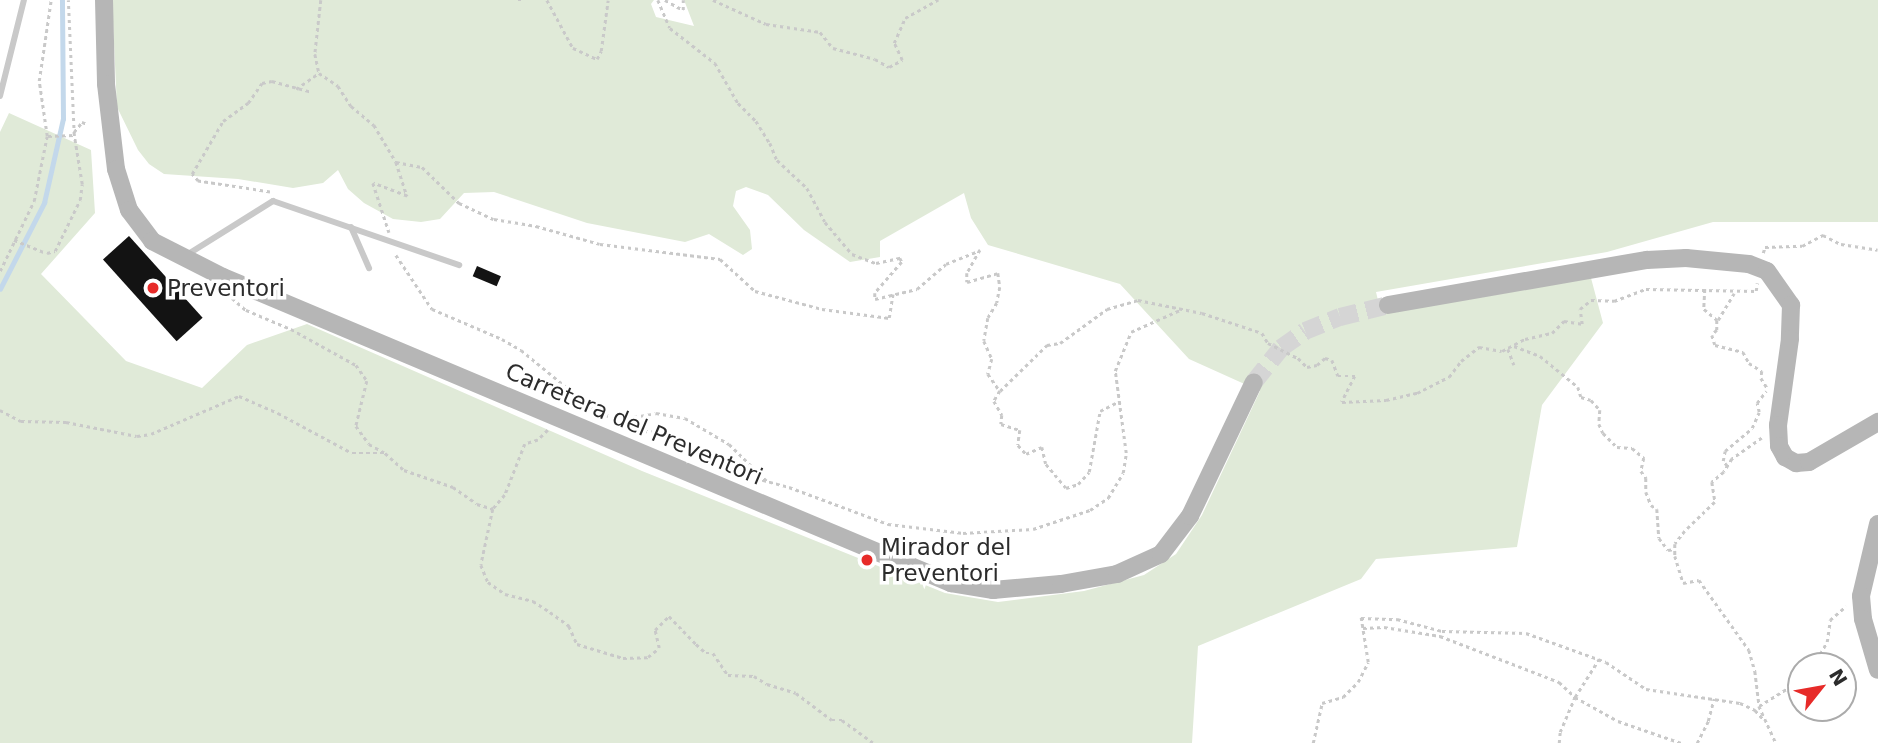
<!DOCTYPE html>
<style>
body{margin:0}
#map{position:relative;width:1878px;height:743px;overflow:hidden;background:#fff;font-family:"DejaVu Sans",sans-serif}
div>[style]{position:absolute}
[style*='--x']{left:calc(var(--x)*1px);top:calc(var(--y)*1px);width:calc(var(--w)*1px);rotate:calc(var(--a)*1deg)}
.green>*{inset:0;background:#e0ead8}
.stream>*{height:4.5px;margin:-2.25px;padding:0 2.25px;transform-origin:2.25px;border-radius:2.25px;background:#c3d8eb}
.building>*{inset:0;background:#131313;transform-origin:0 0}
.secondary-tunnel>*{height:18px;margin-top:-9px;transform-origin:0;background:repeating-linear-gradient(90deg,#d5d5d5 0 18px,transparent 0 27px)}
.path>*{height:2.5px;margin-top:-1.25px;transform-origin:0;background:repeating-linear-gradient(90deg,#c9c9c9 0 3.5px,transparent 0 7px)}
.lane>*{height:6px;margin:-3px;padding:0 3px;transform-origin:3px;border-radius:3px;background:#c9c9c9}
.secondary>*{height:18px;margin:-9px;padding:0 9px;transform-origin:9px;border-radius:9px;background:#b6b6b6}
.dots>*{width:19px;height:19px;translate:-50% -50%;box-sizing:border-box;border:4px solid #fff;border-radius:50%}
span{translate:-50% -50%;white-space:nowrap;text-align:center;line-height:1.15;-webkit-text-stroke:7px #fff;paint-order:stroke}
.poi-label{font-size:23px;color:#2c2c2c}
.left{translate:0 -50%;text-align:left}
.street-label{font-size:23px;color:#2c2c2c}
.north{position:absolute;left:1787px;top:652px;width:70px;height:70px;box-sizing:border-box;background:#fff;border:2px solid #ababab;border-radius:50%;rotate:59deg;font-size:19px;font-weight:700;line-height:28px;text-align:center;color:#2c2c2c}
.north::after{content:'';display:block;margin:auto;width:24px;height:32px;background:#e72b29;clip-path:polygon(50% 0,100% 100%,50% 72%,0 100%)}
</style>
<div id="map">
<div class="green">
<div style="clip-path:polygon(112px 0,654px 0,651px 4px,656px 17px,694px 26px,684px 0,1878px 0,1878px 222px,1713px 222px,1607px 252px,1376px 292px,1381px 313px,1591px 278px,1603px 323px,1542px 405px,1517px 547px,1376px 559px,1361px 579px,1198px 646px,1192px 743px,0 743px,0 132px,9px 113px,91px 150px,95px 213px,41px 274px,126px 361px,202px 388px,247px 345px,307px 324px,642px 471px,945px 593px,998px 602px,1084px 591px,1144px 575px,1176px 554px,1202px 515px,1260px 391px,1189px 359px,1120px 284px,988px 245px,971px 218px,964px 193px,880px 241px,880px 257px,850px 262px,804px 230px,768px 195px,746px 187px,736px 191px,733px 206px,750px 230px,752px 249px,743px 255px,709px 234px,685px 242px,587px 223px,494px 192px,464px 193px,440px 219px,421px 222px,393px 219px,364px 203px,348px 189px,338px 170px,323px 183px,293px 188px,238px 179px,164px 174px,149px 164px,138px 150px,117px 107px)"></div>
</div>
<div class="stream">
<div style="--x:0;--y:289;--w:97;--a:-62.9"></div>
<div style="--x:44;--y:203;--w:86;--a:-77.3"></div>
<div style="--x:63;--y:119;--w:119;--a:-90.5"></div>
</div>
<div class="building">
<div style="left:129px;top:236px;width:110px;height:35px;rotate:48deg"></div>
<div style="left:477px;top:266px;width:26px;height:11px;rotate:23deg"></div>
</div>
<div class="secondary-tunnel">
<div style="--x:1254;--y:382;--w:43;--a:-51.5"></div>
<div style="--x:1281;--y:348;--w:29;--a:-35"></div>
<div style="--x:1305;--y:331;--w:38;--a:-22"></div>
<div style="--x:1340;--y:317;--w:49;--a:-14"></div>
</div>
<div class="path">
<div style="--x:321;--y:0;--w:54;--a:96.3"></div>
<div style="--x:315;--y:54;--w:19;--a:78"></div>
<div style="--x:319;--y:73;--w:23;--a:34"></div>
<div style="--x:338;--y:86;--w:24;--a:57"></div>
<div style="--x:351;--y:106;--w:30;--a:40"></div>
<div style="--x:374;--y:125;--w:43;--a:59.3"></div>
<div style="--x:396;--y:162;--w:36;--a:72"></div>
<div style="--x:407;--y:196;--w:36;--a:-159"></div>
<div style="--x:373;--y:183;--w:52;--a:71.9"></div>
<div style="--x:518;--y:0;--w:6;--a:0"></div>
<div style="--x:547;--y:0;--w:55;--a:61.6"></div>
<div style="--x:573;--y:48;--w:26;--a:25"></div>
<div style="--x:597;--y:59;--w:9;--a:-63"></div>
<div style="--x:601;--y:51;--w:51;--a:-82.2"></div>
<div style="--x:658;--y:0;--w:30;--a:67"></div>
<div style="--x:670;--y:28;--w:57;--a:37.9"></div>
<div style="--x:715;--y:63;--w:46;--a:60.1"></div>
<div style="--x:738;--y:103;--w:25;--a:45"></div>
<div style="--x:756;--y:121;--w:26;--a:58"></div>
<div style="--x:770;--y:143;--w:18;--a:68"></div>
<div style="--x:777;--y:160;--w:41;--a:43"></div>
<div style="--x:807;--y:188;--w:38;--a:62"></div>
<div style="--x:825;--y:222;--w:42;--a:49.8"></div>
<div style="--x:852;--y:254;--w:26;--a:21"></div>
<div style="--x:876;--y:263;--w:25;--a:-12"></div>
<div style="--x:900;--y:258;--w:4;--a:63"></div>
<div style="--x:902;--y:262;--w:41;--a:131.1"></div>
<div style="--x:875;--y:293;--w:6;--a:90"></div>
<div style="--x:875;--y:299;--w:43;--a:-13.4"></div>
<div style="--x:917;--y:289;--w:38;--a:-41"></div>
<div style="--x:946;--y:264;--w:37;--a:-22"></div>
<div style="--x:980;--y:250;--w:26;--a:119"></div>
<div style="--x:967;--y:273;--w:9;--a:90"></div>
<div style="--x:967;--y:282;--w:32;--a:-16"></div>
<div style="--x:998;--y:273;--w:14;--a:82"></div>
<div style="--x:1000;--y:287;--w:16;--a:101"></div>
<div style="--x:997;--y:303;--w:17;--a:121"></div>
<div style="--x:988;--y:318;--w:23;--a:100"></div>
<div style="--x:984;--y:341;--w:20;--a:66"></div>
<div style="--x:992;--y:359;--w:16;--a:105"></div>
<div style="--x:988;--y:374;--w:21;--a:55"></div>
<div style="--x:1000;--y:391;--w:66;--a:-44.4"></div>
<div style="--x:1047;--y:345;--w:13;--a:-9"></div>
<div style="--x:1060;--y:343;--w:58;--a:-35.9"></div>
<div style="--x:1107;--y:309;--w:32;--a:-16"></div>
<div style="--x:1138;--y:300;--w:65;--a:11.5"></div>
<div style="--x:1202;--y:313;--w:63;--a:18.4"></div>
<div style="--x:1262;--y:333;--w:12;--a:59"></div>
<div style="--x:1268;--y:343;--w:34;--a:27"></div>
<div style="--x:1298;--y:358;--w:13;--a:45"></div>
<div style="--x:1307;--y:367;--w:10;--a:-11"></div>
<div style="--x:1317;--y:365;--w:11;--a:-41"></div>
<div style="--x:1325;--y:358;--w:7;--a:16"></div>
<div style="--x:1332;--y:360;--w:17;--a:69"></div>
<div style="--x:1338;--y:376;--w:17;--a:0"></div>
<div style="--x:1355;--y:376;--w:29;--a:117"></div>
<div style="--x:1342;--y:402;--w:44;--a:-2.6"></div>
<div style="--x:1386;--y:400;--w:32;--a:-13"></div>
<div style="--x:1417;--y:393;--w:36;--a:-27"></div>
<div style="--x:1449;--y:377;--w:20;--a:-53"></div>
<div style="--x:1461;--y:361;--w:23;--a:-38"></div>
<div style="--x:1479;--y:347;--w:23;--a:10"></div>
<div style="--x:1502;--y:351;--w:26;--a:-28"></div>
<div style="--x:1525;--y:339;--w:28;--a:-13"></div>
<div style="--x:1552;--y:333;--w:17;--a:-45"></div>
<div style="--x:1564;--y:321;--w:18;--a:9"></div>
<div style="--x:1582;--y:324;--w:15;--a:-98"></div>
<div style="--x:1580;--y:309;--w:14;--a:-39"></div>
<div style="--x:1591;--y:300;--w:23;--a:2"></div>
<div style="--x:1614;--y:301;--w:34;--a:-21"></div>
<div style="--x:1646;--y:289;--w:110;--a:1"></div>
<div style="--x:1756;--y:291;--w:8;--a:-83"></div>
<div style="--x:665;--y:0;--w:21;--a:29"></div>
<div style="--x:683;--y:10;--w:10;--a:-90"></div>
<div style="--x:713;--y:0;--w:58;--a:24.4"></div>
<div style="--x:766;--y:24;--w:55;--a:8.4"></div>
<div style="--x:820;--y:32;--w:21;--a:51"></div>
<div style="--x:833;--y:48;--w:43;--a:14.7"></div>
<div style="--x:875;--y:59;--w:16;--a:30"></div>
<div style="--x:889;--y:67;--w:15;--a:-28"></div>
<div style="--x:902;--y:60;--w:19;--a:-115"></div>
<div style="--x:894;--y:43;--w:27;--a:-66"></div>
<div style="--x:905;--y:18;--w:38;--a:-29"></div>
<div style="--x:296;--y:89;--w:28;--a:-35"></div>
<div style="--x:74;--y:132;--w:13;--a:-51"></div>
<div style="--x:82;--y:122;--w:5;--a:22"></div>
<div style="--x:48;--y:136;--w:26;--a:-2"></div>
<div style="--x:74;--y:135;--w:135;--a:-92.5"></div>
<div style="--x:396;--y:162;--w:26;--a:11"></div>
<div style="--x:422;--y:167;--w:52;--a:44.2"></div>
<div style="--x:459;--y:203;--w:38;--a:25"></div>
<div style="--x:494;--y:219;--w:43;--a:9.5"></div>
<div style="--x:536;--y:226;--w:66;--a:15.7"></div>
<div style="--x:600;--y:244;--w:121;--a:7.1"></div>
<div style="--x:720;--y:259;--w:47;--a:42.4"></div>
<div style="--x:755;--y:291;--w:69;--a:15"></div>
<div style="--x:822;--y:309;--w:68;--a:7.7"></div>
<div style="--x:889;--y:318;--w:24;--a:-81"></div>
<div style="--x:270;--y:192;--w:73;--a:-171.3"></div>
<div style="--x:198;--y:181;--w:9;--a:-131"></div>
<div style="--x:192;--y:174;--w:61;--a:-59.7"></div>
<div style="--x:223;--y:121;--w:31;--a:-36"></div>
<div style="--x:248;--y:103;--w:24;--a:-55"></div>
<div style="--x:262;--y:83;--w:10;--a:-11"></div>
<div style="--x:272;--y:81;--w:41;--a:15.4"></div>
<div style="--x:14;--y:240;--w:35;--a:22"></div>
<div style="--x:47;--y:253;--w:8;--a:-14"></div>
<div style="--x:55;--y:251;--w:57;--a:-63.9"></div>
<div style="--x:80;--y:200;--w:16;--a:-83"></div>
<div style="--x:82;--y:184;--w:50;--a:-99.3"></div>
<div style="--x:1763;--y:253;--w:6;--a:-72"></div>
<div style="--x:1765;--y:247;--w:37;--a:-2"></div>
<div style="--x:1802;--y:246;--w:24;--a:-28"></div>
<div style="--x:1823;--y:235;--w:20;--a:27"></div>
<div style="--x:1841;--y:244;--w:37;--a:9"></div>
<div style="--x:396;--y:255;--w:65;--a:56.3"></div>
<div style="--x:432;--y:309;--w:76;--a:23.2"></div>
<div style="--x:502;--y:339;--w:22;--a:30"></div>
<div style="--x:521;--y:350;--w:99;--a:39.3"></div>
<div style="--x:598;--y:413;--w:31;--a:15"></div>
<div style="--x:628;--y:421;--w:19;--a:32"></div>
<div style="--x:644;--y:431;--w:15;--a:4"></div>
<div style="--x:659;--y:432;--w:35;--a:39"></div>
<div style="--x:0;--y:271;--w:78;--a:-64.1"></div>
<div style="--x:34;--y:201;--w:66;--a:-78.7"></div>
<div style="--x:47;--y:136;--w:56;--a:-98.3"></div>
<div style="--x:39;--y:81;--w:82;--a:-81.6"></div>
<div style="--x:1705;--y:289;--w:20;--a:93"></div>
<div style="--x:1704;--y:309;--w:17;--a:40"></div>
<div style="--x:1717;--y:320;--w:10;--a:90"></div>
<div style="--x:1717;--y:330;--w:7;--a:135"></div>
<div style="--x:1712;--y:335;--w:10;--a:73"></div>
<div style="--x:1715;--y:345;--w:29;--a:14"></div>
<div style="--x:1743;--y:352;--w:13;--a:61"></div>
<div style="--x:1749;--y:363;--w:15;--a:32"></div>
<div style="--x:1762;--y:371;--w:7;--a:98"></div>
<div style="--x:1761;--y:378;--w:13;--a:58"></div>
<div style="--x:232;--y:298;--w:18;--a:41"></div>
<div style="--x:246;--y:310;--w:49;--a:22.9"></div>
<div style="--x:291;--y:329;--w:74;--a:29"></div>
<div style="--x:356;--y:365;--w:19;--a:55"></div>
<div style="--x:367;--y:381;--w:46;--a:103.7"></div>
<div style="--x:356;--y:426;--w:22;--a:54"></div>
<div style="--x:369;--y:444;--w:18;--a:29"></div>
<div style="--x:385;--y:453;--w:25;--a:42"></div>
<div style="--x:404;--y:470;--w:52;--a:19.1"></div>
<div style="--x:453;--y:487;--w:29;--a:35"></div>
<div style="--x:477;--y:504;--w:17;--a:17"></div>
<div style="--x:1718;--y:320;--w:31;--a:-59"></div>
<div style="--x:1514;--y:346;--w:28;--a:21"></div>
<div style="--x:1540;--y:356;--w:49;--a:39.2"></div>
<div style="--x:1578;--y:387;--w:10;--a:73"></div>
<div style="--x:1581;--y:397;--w:10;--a:17"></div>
<div style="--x:1591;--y:400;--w:13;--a:48"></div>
<div style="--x:1600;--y:410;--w:14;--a:94"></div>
<div style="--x:1599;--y:424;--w:10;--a:66"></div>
<div style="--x:1603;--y:433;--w:20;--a:45"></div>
<div style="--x:1617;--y:447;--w:15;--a:4"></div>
<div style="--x:1632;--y:448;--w:16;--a:40"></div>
<div style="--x:1644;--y:458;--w:13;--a:103"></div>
<div style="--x:1641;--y:471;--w:9;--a:54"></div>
<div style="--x:1646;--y:478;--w:14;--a:90"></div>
<div style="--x:1646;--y:492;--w:14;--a:69"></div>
<div style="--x:1651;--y:505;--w:7;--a:34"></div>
<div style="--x:1657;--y:509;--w:29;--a:86"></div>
<div style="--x:1659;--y:538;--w:15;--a:53"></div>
<div style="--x:1668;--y:550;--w:7;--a:-8"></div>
<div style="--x:1508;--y:349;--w:17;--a:69"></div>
<div style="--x:1000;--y:391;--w:12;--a:121"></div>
<div style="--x:994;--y:401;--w:16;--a:60"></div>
<div style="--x:1002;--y:415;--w:9;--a:96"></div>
<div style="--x:1001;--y:424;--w:20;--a:18"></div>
<div style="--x:1020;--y:430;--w:15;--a:98"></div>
<div style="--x:1018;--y:445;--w:12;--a:48"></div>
<div style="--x:1026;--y:454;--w:17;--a:-24"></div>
<div style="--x:1042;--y:447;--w:17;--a:77"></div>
<div style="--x:1046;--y:464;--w:31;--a:50"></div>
<div style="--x:1066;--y:488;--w:13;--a:-18"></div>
<div style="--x:1078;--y:484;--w:16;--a:-47"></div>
<div style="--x:1089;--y:472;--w:62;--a:-79.8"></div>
<div style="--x:1100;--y:411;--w:20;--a:-27"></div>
<div style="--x:0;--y:410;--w:24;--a:28"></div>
<div style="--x:21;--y:421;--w:45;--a:1.3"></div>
<div style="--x:66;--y:422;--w:72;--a:11.2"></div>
<div style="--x:137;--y:436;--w:14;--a:-8"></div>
<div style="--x:151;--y:434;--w:96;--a:-23.4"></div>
<div style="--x:239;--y:396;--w:43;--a:23.6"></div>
<div style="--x:278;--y:413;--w:84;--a:28.4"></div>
<div style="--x:352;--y:453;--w:33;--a:0"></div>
<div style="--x:620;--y:419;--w:36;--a:-9"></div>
<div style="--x:656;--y:413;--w:29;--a:10"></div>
<div style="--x:685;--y:418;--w:51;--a:30.6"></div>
<div style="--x:729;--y:444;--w:54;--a:44.3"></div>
<div style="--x:548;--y:430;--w:14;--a:135"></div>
<div style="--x:538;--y:440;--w:14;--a:163"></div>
<div style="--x:525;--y:444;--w:55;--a:111.4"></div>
<div style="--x:505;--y:495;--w:18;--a:131"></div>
<div style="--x:493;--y:509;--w:57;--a:102.1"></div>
<div style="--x:481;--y:565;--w:18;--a:68"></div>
<div style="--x:488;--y:582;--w:21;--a:35"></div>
<div style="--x:505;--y:594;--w:29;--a:14"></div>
<div style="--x:533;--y:601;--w:20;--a:33"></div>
<div style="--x:550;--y:612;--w:24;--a:36"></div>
<div style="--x:569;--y:626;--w:20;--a:66"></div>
<div style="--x:577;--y:644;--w:48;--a:16.9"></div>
<div style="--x:623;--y:658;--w:25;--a:-2"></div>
<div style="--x:648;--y:657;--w:14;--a:-39"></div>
<div style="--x:659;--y:648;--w:18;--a:-103"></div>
<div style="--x:655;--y:630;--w:20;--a:-45"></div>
<div style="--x:669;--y:616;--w:39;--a:46"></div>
<div style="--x:696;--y:644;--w:13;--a:42"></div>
<div style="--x:706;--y:653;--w:7;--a:0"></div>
<div style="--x:713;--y:653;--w:27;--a:56"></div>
<div style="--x:728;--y:675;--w:26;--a:2"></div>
<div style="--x:754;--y:676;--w:15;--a:32"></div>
<div style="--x:767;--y:684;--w:30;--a:17"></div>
<div style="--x:796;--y:693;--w:45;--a:36.9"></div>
<div style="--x:832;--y:720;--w:10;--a:0"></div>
<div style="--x:842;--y:720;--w:39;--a:36"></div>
<div style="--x:1762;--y:438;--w:37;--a:145"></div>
<div style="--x:1732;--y:459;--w:15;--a:122"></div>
<div style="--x:1724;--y:472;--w:16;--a:140"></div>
<div style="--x:1712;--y:482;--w:20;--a:81"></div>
<div style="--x:1715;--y:502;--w:42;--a:136"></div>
<div style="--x:1685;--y:531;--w:16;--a:128"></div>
<div style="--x:1675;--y:544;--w:12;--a:90"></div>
<div style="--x:1675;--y:556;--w:28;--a:73"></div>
<div style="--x:1683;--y:583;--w:16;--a:-11"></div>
<div style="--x:1699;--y:580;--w:86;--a:54.5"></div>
<div style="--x:1749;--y:650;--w:22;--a:74"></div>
<div style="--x:1755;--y:671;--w:35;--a:83"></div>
<div style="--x:1759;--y:706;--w:41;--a:65.3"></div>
<div style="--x:1727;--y:466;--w:6;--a:-129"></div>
<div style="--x:1723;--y:461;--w:10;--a:-79"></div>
<div style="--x:1725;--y:451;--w:35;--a:-40"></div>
<div style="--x:1752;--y:428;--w:17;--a:-66"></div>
<div style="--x:1759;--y:412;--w:9;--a:-103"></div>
<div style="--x:1757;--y:403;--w:15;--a:-53"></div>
<div style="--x:722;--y:469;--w:69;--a:15"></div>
<div style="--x:789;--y:487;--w:106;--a:20.5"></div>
<div style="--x:888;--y:524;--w:76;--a:6.8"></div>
<div style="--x:963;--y:533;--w:70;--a:-3.3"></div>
<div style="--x:1033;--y:529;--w:60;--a:-18.4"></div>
<div style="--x:1090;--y:510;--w:22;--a:-34"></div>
<div style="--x:1108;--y:498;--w:29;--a:-59"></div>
<div style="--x:1123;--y:473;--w:20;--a:-81"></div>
<div style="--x:1126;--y:453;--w:83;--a:-97.6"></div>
<div style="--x:1115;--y:371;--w:42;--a:-67.7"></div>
<div style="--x:1131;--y:332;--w:54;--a:-24.2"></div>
<div style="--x:1363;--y:628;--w:21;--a:-3"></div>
<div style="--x:1384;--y:627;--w:57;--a:9.1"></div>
<div style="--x:1440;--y:636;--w:128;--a:21.1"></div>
<div style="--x:1559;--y:682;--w:22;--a:43"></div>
<div style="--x:1575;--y:697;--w:49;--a:29.2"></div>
<div style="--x:1618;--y:721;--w:67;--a:19.2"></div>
<div style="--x:1813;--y:666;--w:28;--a:-60"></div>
<div style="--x:1827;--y:642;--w:22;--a:-82"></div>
<div style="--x:1830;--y:620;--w:21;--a:-41"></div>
<div style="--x:1759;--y:706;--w:49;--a:-31.8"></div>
<div style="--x:1313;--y:743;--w:41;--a:-77.3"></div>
<div style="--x:1322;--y:703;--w:22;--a:-16"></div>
<div style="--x:1343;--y:697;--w:21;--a:-45"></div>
<div style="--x:1358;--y:682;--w:22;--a:-63"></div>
<div style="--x:1368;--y:662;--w:45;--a:-99"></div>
<div style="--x:1361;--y:618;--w:36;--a:2"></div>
<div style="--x:1397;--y:619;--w:47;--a:14.9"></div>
<div style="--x:1442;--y:631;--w:84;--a:1.4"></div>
<div style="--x:1526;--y:633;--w:85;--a:19.9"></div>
<div style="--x:1606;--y:662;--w:48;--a:34"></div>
<div style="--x:1646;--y:689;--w:95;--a:8.5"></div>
<div style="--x:1740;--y:703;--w:17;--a:25"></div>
<div style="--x:1755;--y:710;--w:13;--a:48"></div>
<div style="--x:1559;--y:743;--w:11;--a:-85"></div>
<div style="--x:1560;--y:732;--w:38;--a:-67"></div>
<div style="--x:1575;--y:697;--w:45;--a:-57.7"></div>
<div style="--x:1697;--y:743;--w:25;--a:-63"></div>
<div style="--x:1708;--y:721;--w:23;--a:-75"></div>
</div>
<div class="lane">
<div style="--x:0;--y:96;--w:99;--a:-76"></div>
<div style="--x:351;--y:227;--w:45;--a:66.3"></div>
<div style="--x:185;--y:256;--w:104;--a:-32"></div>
<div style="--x:273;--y:201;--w:197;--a:19"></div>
</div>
<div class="secondary">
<div style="--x:104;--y:0;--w:84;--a:88.6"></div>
<div style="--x:106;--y:84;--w:86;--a:83.3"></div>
<div style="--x:116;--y:169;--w:43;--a:72.4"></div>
<div style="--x:129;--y:210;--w:39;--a:53"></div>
<div style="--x:152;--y:241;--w:80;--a:26.9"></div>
<div style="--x:223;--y:277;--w:790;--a:22.8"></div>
<div style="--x:951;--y:583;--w:43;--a:9.5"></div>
<div style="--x:993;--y:590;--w:68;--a:-5"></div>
<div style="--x:1061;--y:584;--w:57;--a:-10.1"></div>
<div style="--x:1117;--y:574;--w:48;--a:-24.4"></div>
<div style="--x:1161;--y:554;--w:48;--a:-52.7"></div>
<div style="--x:1190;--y:516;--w:148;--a:-64.5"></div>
<div style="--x:1388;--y:305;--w:263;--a:-9.9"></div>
<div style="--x:1647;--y:260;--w:39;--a:-3"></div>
<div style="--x:1686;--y:258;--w:63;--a:5.4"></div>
<div style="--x:1749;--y:264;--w:19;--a:21"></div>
<div style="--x:1767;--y:271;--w:42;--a:54.8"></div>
<div style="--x:1791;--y:305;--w:34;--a:92"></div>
<div style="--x:1790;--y:339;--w:87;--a:97.9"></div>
<div style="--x:1778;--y:425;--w:21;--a:87"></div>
<div style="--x:1779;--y:446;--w:13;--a:61"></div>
<div style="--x:1785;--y:457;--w:13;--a:29"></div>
<div style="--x:1796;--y:463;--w:13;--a:-4"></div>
<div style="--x:1809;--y:462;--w:80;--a:-30.1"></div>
<div style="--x:1878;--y:524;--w:74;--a:103.3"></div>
<div style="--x:1861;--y:596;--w:23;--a:85"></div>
<div style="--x:1863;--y:619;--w:53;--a:73.6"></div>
</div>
<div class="dots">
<div style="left:153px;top:288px;background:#e72b29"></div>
<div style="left:867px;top:560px;background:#e72b29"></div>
</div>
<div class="poi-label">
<span class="left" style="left:167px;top:288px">Preventori</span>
<span class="left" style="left:881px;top:560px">Mirador del<br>Preventori</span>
</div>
<div class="street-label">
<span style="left:634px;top:424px;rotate:23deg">Carretera del Preventori</span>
</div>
<div class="north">N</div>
</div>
